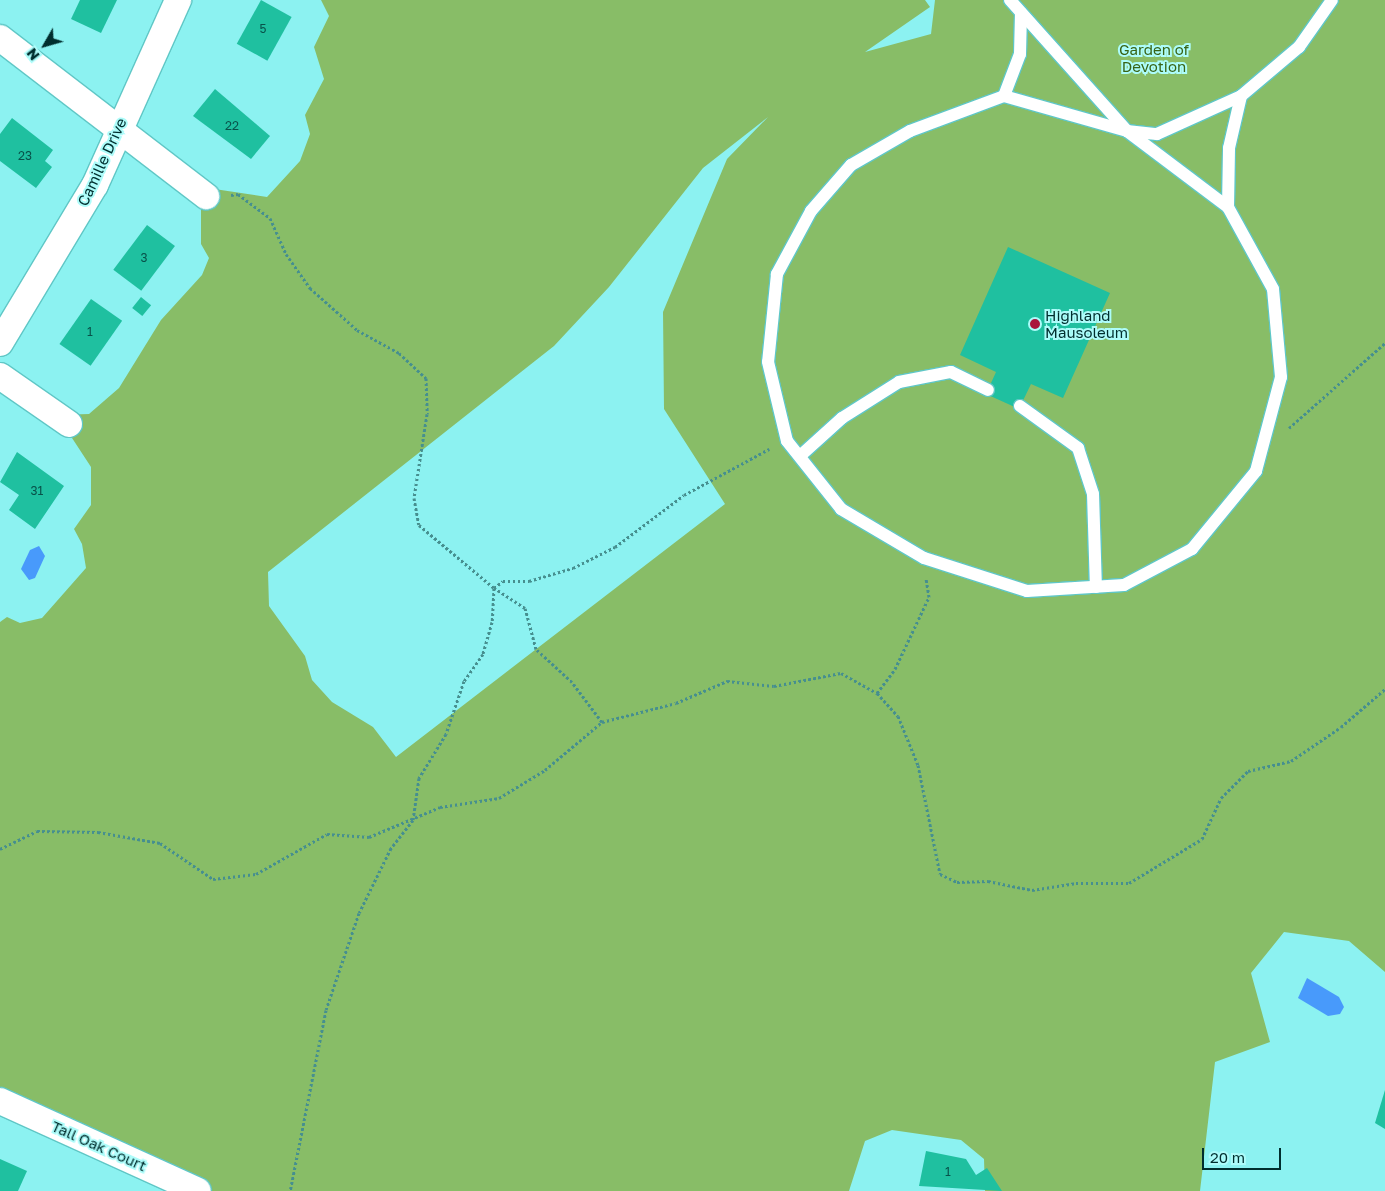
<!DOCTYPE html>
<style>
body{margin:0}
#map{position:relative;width:1385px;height:1191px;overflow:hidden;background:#8cf2f1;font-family:"Golos Text",sans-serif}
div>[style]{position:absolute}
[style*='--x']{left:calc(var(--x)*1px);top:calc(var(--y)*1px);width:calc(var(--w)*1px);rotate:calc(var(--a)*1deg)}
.green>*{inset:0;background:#88bd67}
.water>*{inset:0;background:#489afb}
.building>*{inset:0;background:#1fc0a0;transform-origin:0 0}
.path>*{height:3px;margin-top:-1.5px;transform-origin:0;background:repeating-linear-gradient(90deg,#468f8f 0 2.5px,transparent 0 5px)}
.roads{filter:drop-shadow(1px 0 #60c7c6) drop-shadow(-1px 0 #60c7c6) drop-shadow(0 1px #60c7c6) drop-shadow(0 -1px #60c7c6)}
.service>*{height:12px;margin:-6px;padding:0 6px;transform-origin:6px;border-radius:6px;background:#fff}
.minor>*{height:26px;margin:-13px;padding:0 13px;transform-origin:13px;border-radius:13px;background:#fff}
.dots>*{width:14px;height:14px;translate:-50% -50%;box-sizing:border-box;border:2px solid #adfcfa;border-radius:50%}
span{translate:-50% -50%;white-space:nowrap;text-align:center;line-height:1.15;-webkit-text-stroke:4px #adfcfa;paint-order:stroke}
.number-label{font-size:12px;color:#08524a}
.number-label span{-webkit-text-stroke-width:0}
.park-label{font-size:15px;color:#386315}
.street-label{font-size:15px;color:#002e2e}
.poi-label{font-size:15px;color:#002e2e}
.left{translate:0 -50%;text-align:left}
.north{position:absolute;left:20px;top:20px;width:50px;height:50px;-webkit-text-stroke:4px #adfcfa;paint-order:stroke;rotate:232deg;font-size:14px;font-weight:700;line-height:20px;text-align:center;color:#002e2e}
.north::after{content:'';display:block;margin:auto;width:18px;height:22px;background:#002e2e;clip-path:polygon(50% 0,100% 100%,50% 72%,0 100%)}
.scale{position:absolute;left:1202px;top:1148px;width:79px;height:22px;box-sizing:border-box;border:2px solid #002e2e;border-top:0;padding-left:6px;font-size:15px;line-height:18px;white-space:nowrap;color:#002e2e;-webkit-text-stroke:4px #adfcfa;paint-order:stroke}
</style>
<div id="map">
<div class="green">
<div style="clip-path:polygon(evenodd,321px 0,925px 0,930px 7px,865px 52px,931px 34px,935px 0,1385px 0,1385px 972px,1349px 941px,1284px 932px,1251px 973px,1270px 1042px,1215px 1062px,1200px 1191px,985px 1191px,984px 1159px,961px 1140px,892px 1130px,865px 1141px,849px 1191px,204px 1191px,0 1101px,0 622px,7px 617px,20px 623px,42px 618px,86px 568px,82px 544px,74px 529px,91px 505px,91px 467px,57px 415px,89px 414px,119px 388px,161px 320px,202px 275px,209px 258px,201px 244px,201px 187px,267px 197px,300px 161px,310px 134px,305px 115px,324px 79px,314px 47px,329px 16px,321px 0,768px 117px,727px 159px,663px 312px,664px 409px,725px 504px,396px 757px,373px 727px,332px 702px,312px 680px,305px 656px,269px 606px,268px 572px,554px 346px,609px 287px,703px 168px,768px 117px)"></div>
</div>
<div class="water">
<div style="clip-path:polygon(39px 546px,45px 556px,35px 578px,29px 580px,21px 569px,30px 550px)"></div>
<div style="clip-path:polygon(1307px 978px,1339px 997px,1344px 1007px,1340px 1014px,1328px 1016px,1298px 998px)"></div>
</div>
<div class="building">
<div style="clip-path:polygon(80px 0,117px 0,101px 33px,71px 19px)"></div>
<div style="left:261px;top:0;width:35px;height:50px;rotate:29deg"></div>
<div style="clip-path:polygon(215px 89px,270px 136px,251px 159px,193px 116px)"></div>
<div style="clip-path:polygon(12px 118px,53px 150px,45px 161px,52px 167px,36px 188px,0 161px,0 134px)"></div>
<div style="left:147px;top:225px;width:35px;height:56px;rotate:37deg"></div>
<div style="clip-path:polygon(1008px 247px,1110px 293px,1063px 398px,1031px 384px,1019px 409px,986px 394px,996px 372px,960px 355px)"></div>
<div style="left:141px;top:297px;width:13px;height:14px;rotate:39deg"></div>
<div style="left:91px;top:299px;width:38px;height:55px;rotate:35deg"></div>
<div style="clip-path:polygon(17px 452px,64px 486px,35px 529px,9px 510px,19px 495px,0 482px)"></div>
<div style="clip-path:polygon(1385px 1090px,1385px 1129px,1375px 1123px)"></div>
<div style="clip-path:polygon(926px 1151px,966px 1159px,976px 1175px,987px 1168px,1002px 1191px,919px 1186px)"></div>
<div style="clip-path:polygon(0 1159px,27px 1171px,18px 1191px,0 1191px)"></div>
</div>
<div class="path">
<div style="--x:231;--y:195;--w:7;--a:-8"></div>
<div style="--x:238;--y:194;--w:40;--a:37"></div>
<div style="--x:270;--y:218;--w:39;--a:66"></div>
<div style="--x:286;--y:254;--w:42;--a:54.8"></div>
<div style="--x:310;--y:288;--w:63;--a:41.8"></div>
<div style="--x:357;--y:330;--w:48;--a:28.7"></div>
<div style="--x:399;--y:353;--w:37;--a:43"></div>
<div style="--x:426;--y:378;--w:36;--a:88"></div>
<div style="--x:427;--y:414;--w:85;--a:98.8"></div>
<div style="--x:414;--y:498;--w:27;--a:80"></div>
<div style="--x:419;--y:525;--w:98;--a:40"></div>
<div style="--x:494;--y:588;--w:34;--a:93"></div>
<div style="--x:492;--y:622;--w:33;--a:106"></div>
<div style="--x:483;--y:654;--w:33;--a:125"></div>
<div style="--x:464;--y:681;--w:56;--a:108.8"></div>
<div style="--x:446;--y:734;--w:52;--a:121.5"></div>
<div style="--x:419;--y:778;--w:42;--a:98.1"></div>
<div style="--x:413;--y:820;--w:36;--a:128"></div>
<div style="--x:391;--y:848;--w:72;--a:116.2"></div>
<div style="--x:359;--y:913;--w:102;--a:108.8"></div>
<div style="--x:326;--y:1010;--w:185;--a:101.2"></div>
<div style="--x:1289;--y:428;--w:128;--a:-41.5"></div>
<div style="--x:877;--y:693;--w:31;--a:48"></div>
<div style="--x:898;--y:716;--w:53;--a:67.8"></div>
<div style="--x:918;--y:765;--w:111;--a:78.6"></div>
<div style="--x:940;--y:874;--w:19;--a:25"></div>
<div style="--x:957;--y:882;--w:31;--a:-2"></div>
<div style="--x:988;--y:881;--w:45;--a:11.6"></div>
<div style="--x:1032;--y:890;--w:45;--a:-9"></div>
<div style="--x:1076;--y:883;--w:53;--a:0"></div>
<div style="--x:1129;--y:883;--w:85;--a:-31.1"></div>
<div style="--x:1202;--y:839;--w:45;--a:-65.1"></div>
<div style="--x:1221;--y:798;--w:38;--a:-45"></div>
<div style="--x:1248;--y:771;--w:44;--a:-13.1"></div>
<div style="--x:1291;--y:761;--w:60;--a:-34.2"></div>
<div style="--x:1341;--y:727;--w:58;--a:-40.8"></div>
<div style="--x:602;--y:722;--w:50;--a:-126.9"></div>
<div style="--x:572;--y:682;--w:49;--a:-137.5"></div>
<div style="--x:536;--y:649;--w:42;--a:-105"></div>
<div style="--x:525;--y:608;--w:37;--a:-147"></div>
<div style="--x:494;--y:588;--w:11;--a:-38"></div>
<div style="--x:503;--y:581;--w:26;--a:0"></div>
<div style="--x:529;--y:581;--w:46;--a:-16.5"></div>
<div style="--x:573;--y:568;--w:47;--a:-26.6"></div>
<div style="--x:615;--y:547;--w:86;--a:-37"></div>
<div style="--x:684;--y:495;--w:97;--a:-28.4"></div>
<div style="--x:0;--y:849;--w:41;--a:-25.9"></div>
<div style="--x:37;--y:831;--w:61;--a:0.9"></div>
<div style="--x:98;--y:832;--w:63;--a:10.1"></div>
<div style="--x:160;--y:843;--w:64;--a:34.2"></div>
<div style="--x:213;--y:879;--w:43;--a:-6.6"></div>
<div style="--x:256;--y:874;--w:81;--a:-29.4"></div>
<div style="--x:327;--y:834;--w:42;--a:4.1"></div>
<div style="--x:369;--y:837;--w:77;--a:-22.9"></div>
<div style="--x:440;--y:807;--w:60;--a:-8.7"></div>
<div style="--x:499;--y:798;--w:54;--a:-31.3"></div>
<div style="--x:545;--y:770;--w:75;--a:-40.1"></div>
<div style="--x:602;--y:722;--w:76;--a:-14.4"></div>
<div style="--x:676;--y:703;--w:56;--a:-23.3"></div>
<div style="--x:727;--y:681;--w:47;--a:6.1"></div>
<div style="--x:774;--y:686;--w:68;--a:-11"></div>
<div style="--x:841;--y:673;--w:41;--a:29.1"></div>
<div style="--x:877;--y:693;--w:30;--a:-53"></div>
<div style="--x:895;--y:669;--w:80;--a:-64.7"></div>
<div style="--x:929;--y:597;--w:18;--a:-99"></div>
</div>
<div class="roads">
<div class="service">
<div style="--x:1010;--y:0;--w:176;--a:48.2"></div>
<div style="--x:1127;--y:131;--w:30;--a:6"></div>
<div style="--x:1157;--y:134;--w:92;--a:-24.3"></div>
<div style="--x:1241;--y:96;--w:76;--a:-40.2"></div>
<div style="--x:1299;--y:47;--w:57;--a:-54.9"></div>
<div style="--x:1021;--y:13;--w:41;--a:91.4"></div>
<div style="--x:1020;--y:54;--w:45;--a:110.9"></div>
<div style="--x:1004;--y:96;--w:100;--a:159.6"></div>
<div style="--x:910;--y:131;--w:68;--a:150"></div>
<div style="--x:851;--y:165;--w:61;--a:131"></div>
<div style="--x:811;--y:211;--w:72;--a:118.4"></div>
<div style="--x:777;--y:274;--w:88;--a:95.8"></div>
<div style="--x:768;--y:362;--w:81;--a:76.5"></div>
<div style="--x:787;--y:441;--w:87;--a:51.5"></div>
<div style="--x:841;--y:509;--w:96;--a:30.6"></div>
<div style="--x:924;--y:558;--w:108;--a:17.8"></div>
<div style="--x:1027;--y:591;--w:97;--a:-3.5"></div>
<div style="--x:1124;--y:585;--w:77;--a:-27.9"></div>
<div style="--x:1192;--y:549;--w:101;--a:-50.6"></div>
<div style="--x:1256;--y:471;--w:97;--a:-75.1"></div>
<div style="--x:1281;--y:377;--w:88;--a:-95.2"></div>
<div style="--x:1273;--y:289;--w:94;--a:-118.8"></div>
<div style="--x:1228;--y:207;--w:59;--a:-89"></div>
<div style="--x:1229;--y:148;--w:53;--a:-77"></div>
<div style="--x:1004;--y:96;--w:128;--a:15.9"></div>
<div style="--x:1127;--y:131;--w:126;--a:37"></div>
<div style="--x:1020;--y:406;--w:72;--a:35.9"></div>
<div style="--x:1078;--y:448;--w:48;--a:71.9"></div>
<div style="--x:1093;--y:494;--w:93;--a:88.2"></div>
<div style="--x:800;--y:456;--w:57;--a:-42.1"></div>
<div style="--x:842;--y:418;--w:67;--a:-32.3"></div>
<div style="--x:899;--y:382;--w:53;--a:-10.9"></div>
<div style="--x:951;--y:372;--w:41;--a:25.9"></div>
</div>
<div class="minor">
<div style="--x:0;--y:38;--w:260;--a:37.5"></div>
<div style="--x:0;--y:343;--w:184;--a:-59"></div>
<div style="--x:95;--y:185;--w:203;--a:-65.8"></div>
<div style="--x:0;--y:376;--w:84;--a:34.8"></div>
<div style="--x:0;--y:1101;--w:217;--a:24.4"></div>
</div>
</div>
<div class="dots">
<div style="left:1035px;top:324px;background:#aa133c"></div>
</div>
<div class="number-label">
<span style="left:263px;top:29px">5</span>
<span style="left:232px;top:126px">22</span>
<span style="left:25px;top:156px">23</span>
<span style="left:144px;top:258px">3</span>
<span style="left:90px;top:332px">1</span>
<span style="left:37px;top:491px">31</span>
<span style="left:948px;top:1172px">1</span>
</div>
<div class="park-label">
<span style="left:1154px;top:58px">Garden of<br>Devotion</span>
</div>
<div class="street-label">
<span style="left:102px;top:162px;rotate:-65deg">Camille Drive</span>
<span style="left:99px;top:1146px;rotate:24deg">Tall Oak Court</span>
</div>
<div class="poi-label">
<span class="left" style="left:1045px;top:324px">Highland<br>Mausoleum</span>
</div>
<div class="north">N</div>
<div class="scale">20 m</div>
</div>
